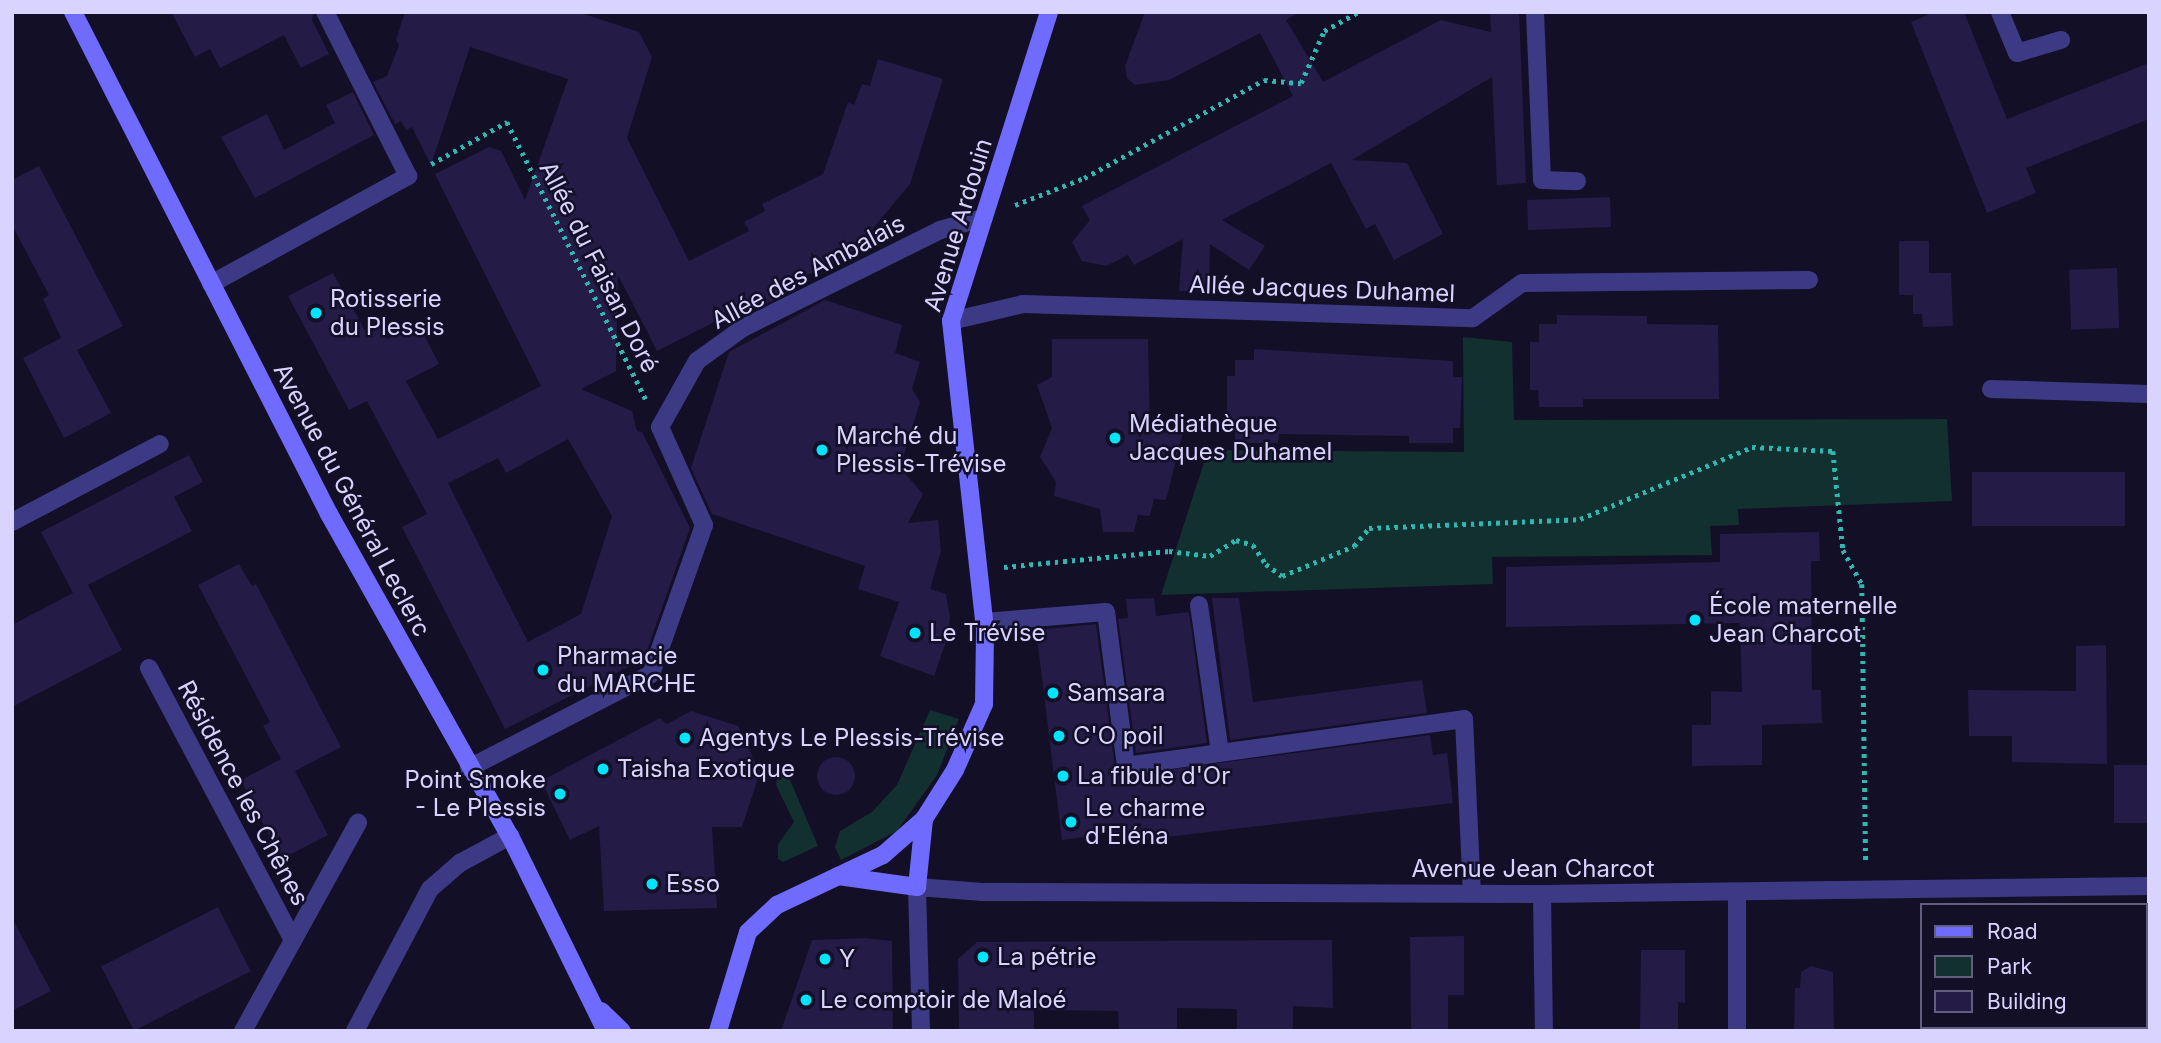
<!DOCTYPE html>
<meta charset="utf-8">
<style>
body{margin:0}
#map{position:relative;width:2161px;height:1043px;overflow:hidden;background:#130f26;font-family:Inter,sans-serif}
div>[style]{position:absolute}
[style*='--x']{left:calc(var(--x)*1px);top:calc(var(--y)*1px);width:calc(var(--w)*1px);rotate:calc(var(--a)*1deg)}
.green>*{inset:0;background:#12302f}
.building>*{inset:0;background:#241b47;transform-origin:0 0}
.round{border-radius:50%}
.path>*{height:4.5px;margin-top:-2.25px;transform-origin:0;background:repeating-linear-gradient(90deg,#2fb8b0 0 3.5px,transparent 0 8.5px)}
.lane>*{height:18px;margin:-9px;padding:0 9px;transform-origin:9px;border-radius:9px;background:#3d3a85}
.street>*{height:18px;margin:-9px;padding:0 9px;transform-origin:9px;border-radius:9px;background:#3d3a85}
.secondary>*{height:18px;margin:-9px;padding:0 9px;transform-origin:9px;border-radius:9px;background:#6f6bff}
.dots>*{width:19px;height:19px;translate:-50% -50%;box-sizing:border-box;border:4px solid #130f26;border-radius:50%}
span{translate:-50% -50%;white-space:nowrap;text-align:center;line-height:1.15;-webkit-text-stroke:5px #130f26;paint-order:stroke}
.street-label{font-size:24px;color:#d9d4ff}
.poi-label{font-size:24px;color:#d9d4ff}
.left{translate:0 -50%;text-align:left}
.right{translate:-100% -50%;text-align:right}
.frame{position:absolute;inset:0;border:14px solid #d9d4ff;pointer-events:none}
.legend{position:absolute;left:1920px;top:903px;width:228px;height:126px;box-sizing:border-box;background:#130f26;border:2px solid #625e7d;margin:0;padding:9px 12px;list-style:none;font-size:21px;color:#d9d4ff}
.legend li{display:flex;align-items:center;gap:14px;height:35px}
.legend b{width:35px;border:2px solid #625e7d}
</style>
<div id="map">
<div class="green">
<div style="clip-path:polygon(1463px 337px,1512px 342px,1514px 420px,1947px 419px,1952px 501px,1738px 509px,1739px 525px,1710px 526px,1712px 555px,1492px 557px,1493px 584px,1161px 595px,1208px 450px,1464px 452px)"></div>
<div style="clip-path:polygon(930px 710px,959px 719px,937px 775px,897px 831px,841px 860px,835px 847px,840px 831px,872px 812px,897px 785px)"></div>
<div style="clip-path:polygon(778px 771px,788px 775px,818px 846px,783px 862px,778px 859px,778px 844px,794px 822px,776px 785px)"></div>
</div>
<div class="building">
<div style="clip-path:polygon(171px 12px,314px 12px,312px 20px,329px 54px,301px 68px,284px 35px,220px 68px,210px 49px,195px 57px)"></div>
<div style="clip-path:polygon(evenodd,405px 12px,578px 12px,639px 32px,652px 57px,627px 138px,689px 261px,749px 231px,744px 222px,765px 211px,762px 204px,823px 174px,848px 102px,854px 105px,862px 84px,870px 86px,878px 59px,943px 79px,910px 184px,854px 251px,784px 287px,794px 290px,741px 316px,744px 307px,657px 351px,618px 275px,616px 371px,581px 389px,632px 411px,637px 431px,642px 432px,690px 528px,644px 659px,505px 729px,402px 527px,427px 514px,367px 401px,349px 410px,288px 296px,333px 273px,367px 334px,381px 327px,388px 339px,418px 323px,439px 364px,406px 381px,438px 439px,541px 386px,435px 174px,489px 147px,501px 151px,525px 200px,568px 79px,470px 47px,431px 165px,412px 127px,406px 130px,401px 121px,395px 124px,373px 82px,387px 76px,399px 45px,396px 40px,405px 12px,568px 439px,612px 516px,581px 614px,528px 642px,448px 483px,498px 458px,506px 473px,568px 439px)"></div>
<div style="clip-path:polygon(1145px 12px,1300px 12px,1286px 20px,1323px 82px,1441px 20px,1491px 32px,1490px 12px,1519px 12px,1526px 183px,1497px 185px,1492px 77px,1352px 160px,1407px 163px,1443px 234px,1394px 260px,1375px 224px,1366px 229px,1331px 163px,1222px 220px,1265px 246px,1249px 270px,1210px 244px,1209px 291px,1179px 291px,1183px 239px,1134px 265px,1128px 255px,1106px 266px,1082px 261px,1072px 242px,1090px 220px,1082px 206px,1293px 96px,1260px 33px,1169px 80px,1135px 85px,1127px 78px,1125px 66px)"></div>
<div style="clip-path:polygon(1934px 12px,1964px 12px,2007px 119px,2149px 63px,2149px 119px,2026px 168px,2036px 193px,1987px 213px,1911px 22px)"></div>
<div style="clip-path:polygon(353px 92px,374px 135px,255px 198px,221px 137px,267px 114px,284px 150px,335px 123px,326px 105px)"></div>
<div style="clip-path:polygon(39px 166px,123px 326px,77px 350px,111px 413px,64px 438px,23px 358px,61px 338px,43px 299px,49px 295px,12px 225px,12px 180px)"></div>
<div style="left:1610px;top:197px;width:30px;height:83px;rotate:88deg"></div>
<div style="clip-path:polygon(1899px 241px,1929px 241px,1929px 273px,1951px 273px,1953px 326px,1923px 327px,1922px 314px,1913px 314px,1913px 295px,1899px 295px)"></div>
<div style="left:2117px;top:268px;width:60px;height:48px;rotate:88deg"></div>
<div style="clip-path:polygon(825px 300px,902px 325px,895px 353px,920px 362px,912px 389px,920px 402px,900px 468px,923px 494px,908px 523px,938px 520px,941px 551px,930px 589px,946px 594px,950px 617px,948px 636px,934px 676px,880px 656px,899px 602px,858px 589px,865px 566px,712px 514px,691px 468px,729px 352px)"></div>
<div style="clip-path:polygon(1557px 315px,1647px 316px,1647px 324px,1718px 325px,1719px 399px,1583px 399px,1583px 407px,1539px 407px,1538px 390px,1530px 390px,1530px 342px,1539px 342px,1539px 324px,1557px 324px)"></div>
<div style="clip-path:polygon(1052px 339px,1148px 339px,1150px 433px,1183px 432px,1166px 500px,1154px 499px,1150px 516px,1138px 515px,1134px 532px,1103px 532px,1100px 509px,1054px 496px,1056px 482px,1040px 457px,1052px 428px,1037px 385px,1052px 377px)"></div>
<div style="clip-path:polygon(1254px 349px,1453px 361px,1453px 377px,1462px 377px,1460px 428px,1453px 428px,1453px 443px,1409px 443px,1409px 436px,1279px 434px,1278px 443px,1235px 443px,1235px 426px,1227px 425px,1227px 376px,1235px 376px,1235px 360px,1254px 360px)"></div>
<div style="clip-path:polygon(189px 455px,203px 482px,174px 497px,192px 531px,88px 585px,122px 650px,12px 707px,12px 625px,73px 593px,41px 532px)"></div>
<div style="left:2125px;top:472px;width:54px;height:153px;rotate:90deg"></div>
<div style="clip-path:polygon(1819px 532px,1820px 561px,1811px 561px,1812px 690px,1821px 690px,1822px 723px,1762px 725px,1762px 765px,1692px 766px,1692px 725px,1711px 725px,1711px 691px,1742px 692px,1740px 623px,1506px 627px,1506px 567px,1720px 562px,1720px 534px)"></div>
<div style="clip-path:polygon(239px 564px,252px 586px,256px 584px,341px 747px,295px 771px,328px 835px,281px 859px,241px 780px,281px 759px,263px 726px,270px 722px,198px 585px)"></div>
<div style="clip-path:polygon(1154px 598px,1156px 616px,1189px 612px,1207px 743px,1136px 753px,1118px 619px,1128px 618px,1126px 599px)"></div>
<div style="clip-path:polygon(1212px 598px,1239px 598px,1253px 702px,1422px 680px,1427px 713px,1230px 740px)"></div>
<div style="clip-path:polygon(1096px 624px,1115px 767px,1121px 776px,1430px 735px,1433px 755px,1447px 753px,1453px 803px,1141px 840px,1140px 830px,1062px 840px,1036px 630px)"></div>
<div style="clip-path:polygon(2106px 645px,2107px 764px,2012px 762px,2012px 736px,1969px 736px,1968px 690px,2076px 691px,2076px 646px)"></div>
<div style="clip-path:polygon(691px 711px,738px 726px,760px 772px,742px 827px,712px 827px,717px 908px,604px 911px,599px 826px,570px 840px,541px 781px,660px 718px,667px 724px)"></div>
<div class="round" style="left:817px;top:757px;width:38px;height:38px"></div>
<div style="left:2114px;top:765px;width:35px;height:58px"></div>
<div style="left:218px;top:907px;width:72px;height:131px;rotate:63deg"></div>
<div style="clip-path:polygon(12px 918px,51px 991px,12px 1011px)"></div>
<div style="clip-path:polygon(1464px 936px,1464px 995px,1448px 995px,1448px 1031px,1411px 1031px,1410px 937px)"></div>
<div style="clip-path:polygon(865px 938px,892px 941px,893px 1031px,781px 1031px,812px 940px)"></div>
<div style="clip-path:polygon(1332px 940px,1333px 1008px,1293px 1006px,1293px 1031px,1237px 1031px,1237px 1009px,1177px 1008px,1177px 1031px,1119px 1031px,1118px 1011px,1034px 1010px,1034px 1031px,959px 1031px,958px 959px,977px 942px)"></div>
<div style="clip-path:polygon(1641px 950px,1685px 950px,1685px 1003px,1678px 1002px,1678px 1031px,1640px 1031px)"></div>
<div style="clip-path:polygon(1811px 966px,1833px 972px,1834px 1031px,1794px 1031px,1795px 988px,1800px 988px,1801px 972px)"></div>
</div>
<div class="path">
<div style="--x:431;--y:164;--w:87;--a:-28.9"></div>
<div style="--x:507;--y:122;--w:310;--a:63.4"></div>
<div style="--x:1015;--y:205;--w:74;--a:-21.4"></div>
<div style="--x:1084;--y:178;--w:205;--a:-28.6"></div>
<div style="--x:1264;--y:80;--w:37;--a:5"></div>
<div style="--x:1301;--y:83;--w:57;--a:-66.1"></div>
<div style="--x:1324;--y:31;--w:39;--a:-29"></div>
<div style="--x:1004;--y:567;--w:166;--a:-5.5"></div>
<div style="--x:1169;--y:551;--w:41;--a:7"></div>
<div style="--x:1210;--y:556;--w:31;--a:-32"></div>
<div style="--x:1236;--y:540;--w:18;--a:16"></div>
<div style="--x:1253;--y:545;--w:23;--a:56"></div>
<div style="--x:1266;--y:564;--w:20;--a:37"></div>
<div style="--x:1282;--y:576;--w:78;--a:-22.6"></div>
<div style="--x:1354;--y:546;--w:23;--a:-50"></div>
<div style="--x:1369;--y:528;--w:211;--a:-2.4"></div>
<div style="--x:1580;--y:519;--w:186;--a:-22.7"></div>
<div style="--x:1752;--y:447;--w:81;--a:2.8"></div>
<div style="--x:1833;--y:451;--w:100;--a:84.2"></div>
<div style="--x:1843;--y:550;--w:39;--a:61"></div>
<div style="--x:1862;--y:584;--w:280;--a:89.2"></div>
</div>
<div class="lane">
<div style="--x:1535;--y:12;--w:168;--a:87.6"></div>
<div style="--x:1542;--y:180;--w:35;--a:2"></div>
<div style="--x:2000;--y:12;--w:44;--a:67.5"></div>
<div style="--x:2017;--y:53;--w:46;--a:-16.5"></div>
<div style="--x:211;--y:284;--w:225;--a:-28.7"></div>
<div style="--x:408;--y:176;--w:184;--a:-116.8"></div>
<div style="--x:1991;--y:389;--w:158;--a:1.8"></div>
<div style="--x:12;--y:522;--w:167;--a:-27.8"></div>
<div style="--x:1199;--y:605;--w:149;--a:81.9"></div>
<div style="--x:984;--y:622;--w:122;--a:-4.7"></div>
<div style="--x:1106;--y:612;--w:155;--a:82.6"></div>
<div style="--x:1126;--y:766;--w:341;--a:-7.9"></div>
<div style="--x:1464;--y:719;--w:174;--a:87.4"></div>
<div style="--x:1542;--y:894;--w:137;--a:89.2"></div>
</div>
<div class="street">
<div style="--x:951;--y:321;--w:74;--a:-13.3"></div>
<div style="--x:1023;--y:304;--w:450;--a:1.8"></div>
<div style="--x:1473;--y:318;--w:60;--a:-35.5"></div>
<div style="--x:1522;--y:283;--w:287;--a:-0.6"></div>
<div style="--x:149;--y:668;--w:308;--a:62.1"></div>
<div style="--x:469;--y:768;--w:205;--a:-27.3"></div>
<div style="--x:651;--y:674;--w:158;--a:-70.4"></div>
<div style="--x:704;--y:525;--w:107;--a:-114.2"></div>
<div style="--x:660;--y:427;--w:76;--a:-60.7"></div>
<div style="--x:697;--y:361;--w:57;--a:-35.7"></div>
<div style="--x:743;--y:328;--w:220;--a:-26.4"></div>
<div style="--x:940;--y:230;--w:45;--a:-15.6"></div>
<div style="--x:243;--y:1031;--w:238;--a:-61.1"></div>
<div style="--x:355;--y:1031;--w:161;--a:-62.2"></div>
<div style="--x:430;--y:889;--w:40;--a:-41"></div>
<div style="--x:460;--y:863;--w:57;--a:-28.4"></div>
<div style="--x:921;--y:1031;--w:144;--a:-91.6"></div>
<div style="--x:917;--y:887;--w:66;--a:4.3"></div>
<div style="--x:983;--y:892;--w:559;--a:0.2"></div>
<div style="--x:1542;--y:894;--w:607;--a:-0.76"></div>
<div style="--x:1737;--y:1031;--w:137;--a:-90"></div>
</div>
<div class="secondary">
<div style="--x:73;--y:12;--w:564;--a:62.98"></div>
<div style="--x:329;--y:514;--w:369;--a:60.7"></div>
<div style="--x:510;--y:836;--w:217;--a:63.8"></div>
<div style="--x:838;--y:876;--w:80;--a:7.9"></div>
<div style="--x:917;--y:887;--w:68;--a:-84.1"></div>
<div style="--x:601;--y:1011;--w:29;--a:44"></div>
<div style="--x:718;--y:1031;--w:103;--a:-73.1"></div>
<div style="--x:748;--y:932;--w:40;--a:-43"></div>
<div style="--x:777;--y:905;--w:117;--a:-25.3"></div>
<div style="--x:883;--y:855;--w:55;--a:-41.3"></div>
<div style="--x:924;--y:819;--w:58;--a:-57.7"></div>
<div style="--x:955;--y:770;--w:72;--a:-66.3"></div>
<div style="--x:984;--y:704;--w:75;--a:-89.2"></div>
<div style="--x:985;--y:629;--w:310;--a:-96.3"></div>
<div style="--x:951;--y:321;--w:324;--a:-72.4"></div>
</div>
<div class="dots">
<div style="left:316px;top:313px;background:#00e5ff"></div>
<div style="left:1115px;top:438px;background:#00e5ff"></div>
<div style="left:822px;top:450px;background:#00e5ff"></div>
<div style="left:1695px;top:620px;background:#00e5ff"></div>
<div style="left:915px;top:633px;background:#00e5ff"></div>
<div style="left:543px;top:670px;background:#00e5ff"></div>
<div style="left:1053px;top:693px;background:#00e5ff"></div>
<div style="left:1059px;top:736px;background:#00e5ff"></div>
<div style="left:685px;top:738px;background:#00e5ff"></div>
<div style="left:603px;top:769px;background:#00e5ff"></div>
<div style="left:1063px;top:776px;background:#00e5ff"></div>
<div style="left:560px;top:794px;background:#00e5ff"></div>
<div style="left:1071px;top:822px;background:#00e5ff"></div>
<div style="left:652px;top:884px;background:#00e5ff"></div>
<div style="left:983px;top:957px;background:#00e5ff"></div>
<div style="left:825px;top:959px;background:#00e5ff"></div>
<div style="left:806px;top:1000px;background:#00e5ff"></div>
</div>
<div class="street-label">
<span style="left:958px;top:225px;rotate:-73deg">Avenue Ardouin</span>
<span style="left:599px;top:267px;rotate:63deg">Allée du Faisan Doré</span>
<span style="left:808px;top:272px;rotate:-28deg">Allée des Ambalais</span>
<span style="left:1322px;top:289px;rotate:2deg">Allée Jacques Duhamel</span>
<span style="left:352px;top:500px;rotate:62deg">Avenue du Général Leclerc</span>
<span style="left:243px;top:793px;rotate:62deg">Résidence les Chênes</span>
<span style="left:1533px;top:869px">Avenue Jean Charcot</span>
</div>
<div class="poi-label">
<span class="left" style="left:330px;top:313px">Rotisserie<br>du Plessis</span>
<span class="left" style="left:1129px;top:438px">Médiathèque<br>Jacques Duhamel</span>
<span class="left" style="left:836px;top:450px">Marché du<br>Plessis-Trévise</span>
<span class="left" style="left:1709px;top:620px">École maternelle<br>Jean Charcot</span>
<span class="left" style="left:929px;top:633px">Le Trévise</span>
<span class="left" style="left:557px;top:670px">Pharmacie<br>du MARCHE</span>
<span class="left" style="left:1067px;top:693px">Samsara</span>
<span class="left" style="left:1073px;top:736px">C'O poil</span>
<span class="left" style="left:699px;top:738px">Agentys Le Plessis-Trévise</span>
<span class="left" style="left:617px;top:769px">Taisha Exotique</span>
<span class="left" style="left:1077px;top:776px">La fibule d'Or</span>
<span class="right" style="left:546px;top:794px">Point Smoke<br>- Le Plessis</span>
<span class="left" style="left:1085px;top:822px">Le charme<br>d'Eléna</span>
<span class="left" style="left:666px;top:884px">Esso</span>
<span class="left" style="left:997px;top:957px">La pétrie</span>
<span class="left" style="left:839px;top:959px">Y</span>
<span class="left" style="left:820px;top:1000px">Le comptoir de Maloé</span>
</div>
<div class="frame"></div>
<ul class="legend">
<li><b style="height:9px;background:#6f6bff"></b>Road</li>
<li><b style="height:19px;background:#12302f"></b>Park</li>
<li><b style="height:19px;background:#241b47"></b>Building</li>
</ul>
</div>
